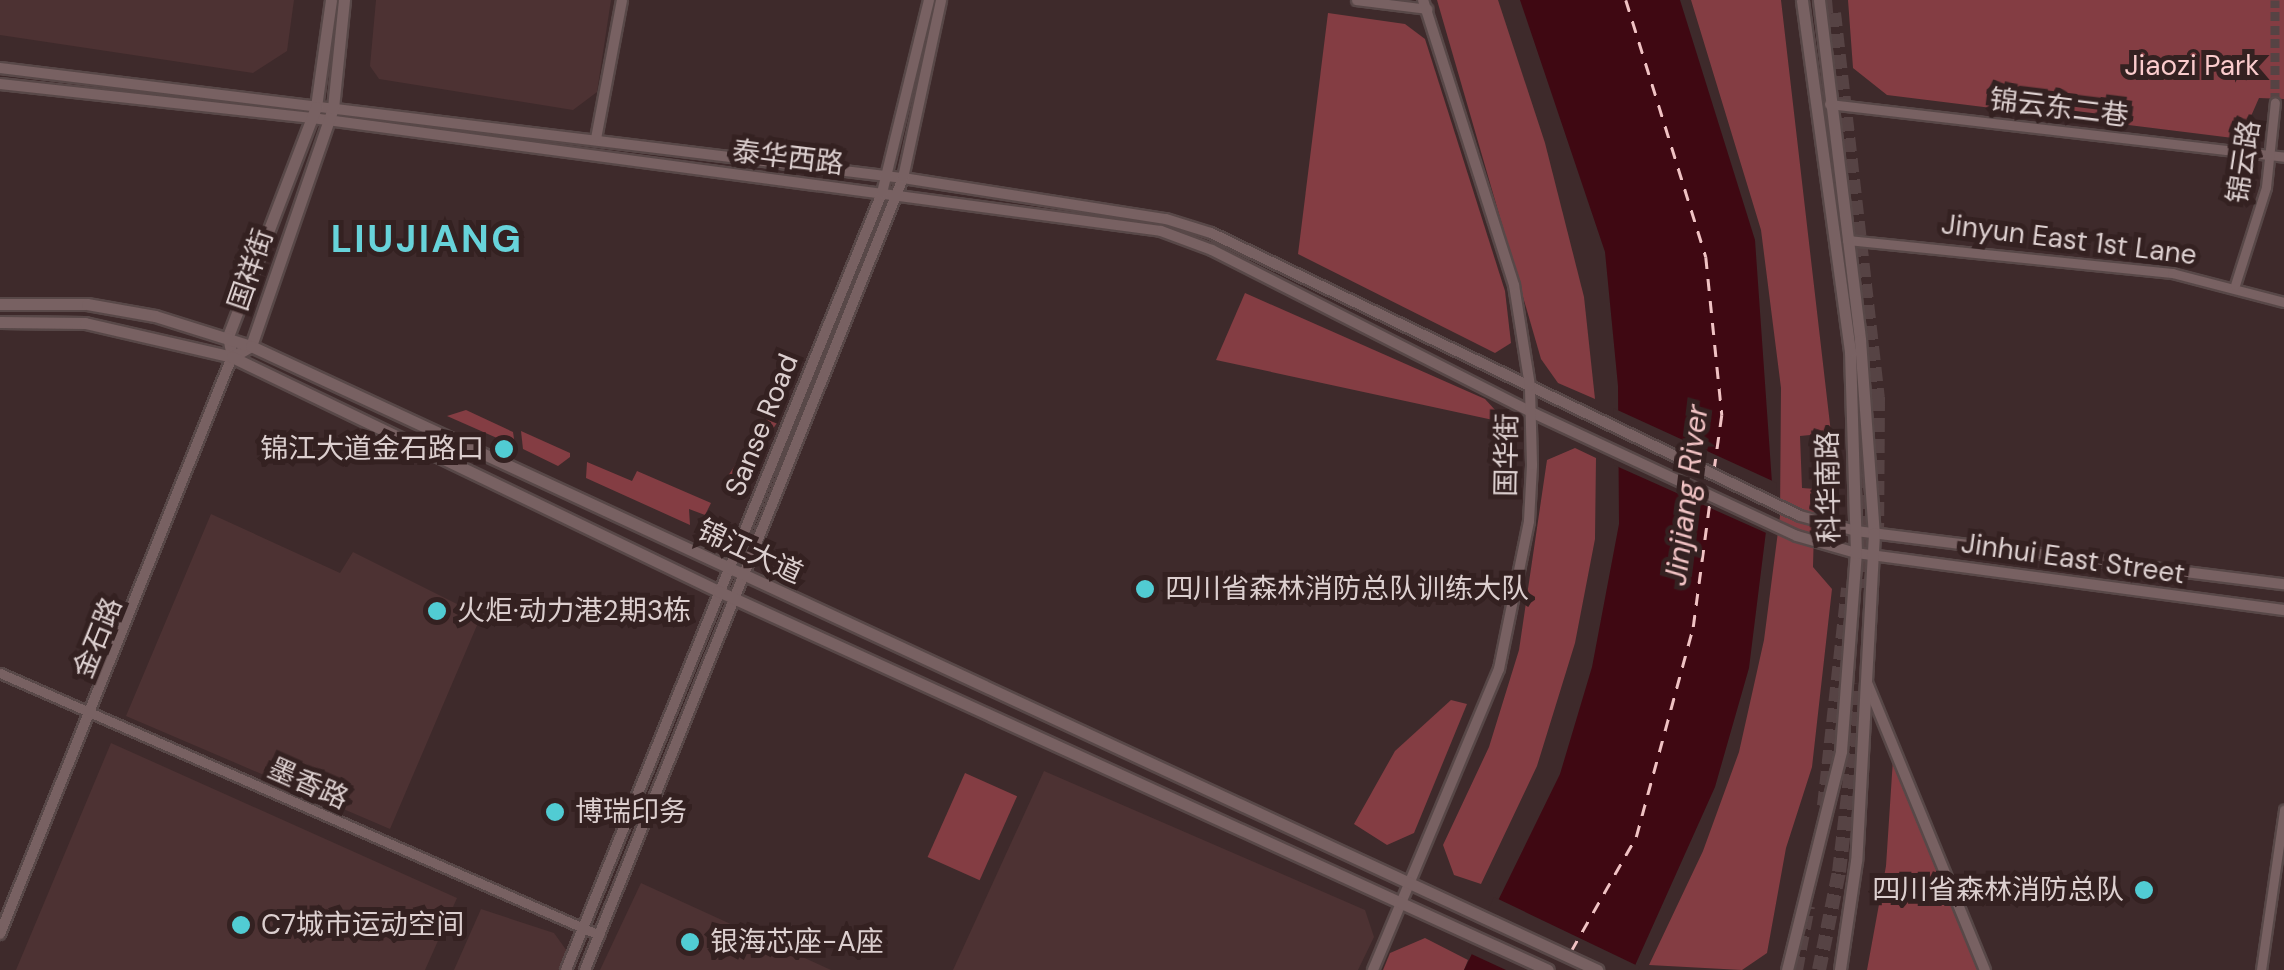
<!DOCTYPE html>
<meta charset="utf-8">
<style>
body{margin:0}
#map{position:relative;width:2284px;height:970px;overflow:hidden;background:#3e2a2b;font-family:"DM Sans","Noto Sans SC",sans-serif}
div>[style]{position:absolute}
[style*='--x']{left:calc(var(--x)*1px);top:calc(var(--y)*1px);width:calc(var(--w)*1px);rotate:calc(var(--a)*1deg)}
.built>*{inset:0;background:#4d3233}
.green>*{inset:0;background:#843d43;transform-origin:0 0}
.water>*{inset:0;background:#3f0812}
.pier>*{inset:0;background:#3e2a2b}
.ferry>*{height:2.5px;margin-top:-1.25px;transform-origin:0;background:repeating-linear-gradient(90deg,#f0c2c3 0 12px,transparent 0 22px)}
.minor-tunnel>*{height:9px;margin-top:-4.5px;transform-origin:0;background:repeating-linear-gradient(90deg,#564344 0 9px,transparent 0 13.5px)}
.trunk-tunnel>*{height:14px;margin-top:-7px;transform-origin:0;background:repeating-linear-gradient(90deg,#564344 0 14px,transparent 0 21px)}
.roads{filter:drop-shadow(2px 0 #584848) drop-shadow(-2px 0 #584848) drop-shadow(0 2px #584848) drop-shadow(0 -2px #584848)}
.minor>*{height:9px;margin:-4.5px;padding:0 4.5px;transform-origin:4.5px;border-radius:4.5px;background:#786162}
.tertiary>*{height:10px;margin:-5px;padding:0 5px;transform-origin:5px;border-radius:5px;background:#786162}
.secondary>*{height:11px;margin:-5.5px;padding:0 5.5px;transform-origin:5.5px;border-radius:5.5px;background:#786162}
.dots>*{width:28px;height:28px;translate:-50% -50%;box-sizing:border-box;border:5px solid #342121;border-radius:50%}
span{translate:-50% -50%;white-space:nowrap;text-align:center;line-height:1.15;-webkit-text-stroke:10px #342121;paint-order:stroke}
.park-label{font-size:28px;color:#facbcc}
.street-label{font-size:28px;color:#dccfcf}
.poi-label{font-size:28px;color:#dccfcf}
.right{translate:-100% -50%;text-align:right}
.left{translate:0 -50%;text-align:left}
.water-label{font-size:30px;color:#f0c2c3;font-style:italic}
.district-label{font-size:38px;color:#67d3da;font-weight:700;letter-spacing:2.5px}
</style>
<div id="map">
<div class="built">
<div style="clip-path:polygon(0 0,294px 0,287px 51px,253px 73px,0 35px)"></div>
<div style="clip-path:polygon(376px 0,611px 0,597px 92px,573px 110px,379px 79px,370px 66px)"></div>
<div style="clip-path:polygon(211px 514px,340px 573px,353px 552px,481px 616px,390px 829px,126px 716px)"></div>
<div style="clip-path:polygon(111px 743px,457px 898px,425px 970px,16px 970px)"></div>
<div style="clip-path:polygon(1044px 771px,1365px 910px,1374px 937px,1358px 970px,953px 970px)"></div>
<div style="clip-path:polygon(641px 883px,831px 970px,600px 970px)"></div>
<div style="clip-path:polygon(481px 909px,554px 933px,567px 951px,560px 970px,454px 970px)"></div>
</div>
<div class="green">
<div style="clip-path:polygon(1437px 0,1498px 0,1545px 143px,1584px 297px,1595px 399px,1558px 383px,1541px 359px)"></div>
<div style="clip-path:polygon(1691px 0,1781px 0,1831px 433px,1800px 436px,1802px 488px,1815px 489px,1813px 567px,1832px 589px,1812px 767px,1786px 848px,1767px 953px,1742px 970px,1649px 965px,1703px 851px,1739px 752px,1764px 640px,1780px 516px,1781px 388px,1761px 230px)"></div>
<div style="clip-path:polygon(1848px 0,2284px 0,2284px 99px,2259px 98px,2241px 139px,1887px 95px,1853px 68px)"></div>
<div style="clip-path:polygon(1328px 13px,1405px 24px,1425px 39px,1505px 291px,1511px 343px,1495px 353px,1298px 254px)"></div>
<div style="clip-path:polygon(1245px 293px,1485px 399px,1507px 423px,1216px 360px)"></div>
<div style="clip-path:polygon(466px 410px,513px 432px,515px 446px,447px 416px)"></div>
<div style="left:769px;top:415px;width:11px;height:85px;rotate:34deg"></div>
<div style="clip-path:polygon(521px 431px,570px 453px,570px 457px,558px 466px,523px 449px)"></div>
<div style="clip-path:polygon(1575px 448px,1596px 458px,1595px 539px,1575px 643px,1537px 766px,1481px 884px,1454px 875px,1443px 845px,1489px 747px,1519px 650px,1547px 460px)"></div>
<div style="clip-path:polygon(587px 462px,632px 481px,637px 471px,711px 503px,705px 515px,689px 509px,690px 525px,586px 478px)"></div>
<div style="clip-path:polygon(1451px 700px,1467px 704px,1414px 833px,1387px 845px,1354px 824px,1395px 751px)"></div>
<div style="clip-path:polygon(1893px 759px,1980px 970px,1867px 970px,1886px 866px)"></div>
<div style="left:965px;top:773px;width:57px;height:92px;rotate:24deg"></div>
<div style="clip-path:polygon(1425px 938px,1468px 960px,1464px 970px,1383px 970px,1390px 953px)"></div>
</div>
<div class="water">
<div style="clip-path:polygon(1520px 0,1680px 0,1755px 240px,1772px 483px,1749px 668px,1715px 787px,1633px 970px,1464px 970px,1560px 774px,1592px 667px,1619px 524px,1618px 386px,1605px 252px)"></div>
</div>
<div class="pier">
<div style="clip-path:polygon(1613px 408px,1777px 483px,1773px 536px,1614px 465px)"></div>
<div style="clip-path:polygon(1494px 897px,1640px 967px,1638px 970px,1506px 970px,1467px 952px)"></div>
</div>
<div class="ferry">
<div style="--x:1626;--y:0;--w:269;--a:72.7"></div>
<div style="--x:1706;--y:257;--w:159;--a:84.2"></div>
<div style="--x:1722;--y:415;--w:58;--a:98"></div>
<div style="--x:1571;--y:951;--w:131;--a:-60.3"></div>
<div style="--x:1636;--y:837;--w:218;--a:-74.8"></div>
<div style="--x:1693;--y:627;--w:128;--a:-82.4"></div>
</div>
<div class="minor-tunnel">
<div style="--x:2275;--y:102;--w:102;--a:-90"></div>
</div>
<div class="trunk-tunnel">
<div style="--x:1825;--y:0;--w:25;--a:85"></div>
<div style="--x:1834;--y:13;--w:387;--a:83.5"></div>
<div style="--x:1878;--y:397;--w:132;--a:90.4"></div>
<div style="--x:1865;--y:474;--w:114;--a:89.5"></div>
<div style="--x:1824;--y:806;--w:219;--a:-83.7"></div>
<div style="--x:1796;--y:970;--w:65;--a:-79.4"></div>
<div style="--x:1819;--y:970;--w:100;--a:-78.5"></div>
<div style="--x:1839;--y:872;--w:189;--a:-83.3"></div>
</div>
<div class="roads">
<div class="minor">
<div style="--x:1356;--y:0;--w:72;--a:7.2"></div>
<div style="--x:1829;--y:104;--w:458;--a:6.6"></div>
<div style="--x:1847;--y:240;--w:327;--a:5.8"></div>
<div style="--x:2172;--y:273;--w:116;--a:14.5"></div>
<div style="--x:2235;--y:285;--w:103;--a:-72.4"></div>
<div style="--x:2266;--y:187;--w:85;--a:-84"></div>
<div style="--x:0;--y:673;--w:654;--a:23.62"></div>
<div style="--x:2261;--y:970;--w:162;--a:-81.8"></div>
</div>
<div class="tertiary">
<div style="--x:0;--y:68;--w:910;--a:6.95"></div>
<div style="--x:903;--y:178;--w:266;--a:8.9"></div>
<div style="--x:1166;--y:219;--w:47;--a:17.3"></div>
<div style="--x:1211;--y:233;--w:653;--a:25.66"></div>
<div style="--x:1800;--y:516;--w:58;--a:15"></div>
<div style="--x:1856;--y:531;--w:431;--a:7.1"></div>
<div style="--x:0;--y:84;--w:314;--a:6.2"></div>
<div style="--x:312;--y:118;--w:856;--a:7.58"></div>
<div style="--x:1161;--y:231;--w:54;--a:20.4"></div>
<div style="--x:1212;--y:250;--w:358;--a:26.9"></div>
<div style="--x:1531;--y:412;--w:293;--a:25"></div>
<div style="--x:1797;--y:536;--w:61;--a:16.1"></div>
<div style="--x:1856;--y:553;--w:432;--a:7.6"></div>
<div style="--x:596;--y:139;--w:141;--a:-79.4"></div>
<div style="--x:1868;--y:685;--w:308;--a:67.7"></div>
<div style="--x:0;--y:934;--w:622;--a:-68.1"></div>
<div style="--x:566;--y:970;--w:839;--a:-67.87"></div>
<div style="--x:882;--y:193;--w:199;--a:-76.3"></div>
<div style="--x:585;--y:970;--w:853;--a:-68.12"></div>
<div style="--x:903;--y:178;--w:182;--a:-77.9"></div>
<div style="--x:1373;--y:970;--w:326;--a:-67.3"></div>
<div style="--x:1499;--y:669;--w:151;--a:-78.5"></div>
<div style="--x:1529;--y:521;--w:56;--a:-86.9"></div>
<div style="--x:1532;--y:465;--w:79;--a:-91.5"></div>
<div style="--x:1530;--y:386;--w:102;--a:-99"></div>
<div style="--x:1514;--y:285;--w:299;--a:-107.7"></div>
</div>
<div class="secondary">
<div style="--x:331;--y:0;--w:108;--a:98"></div>
<div style="--x:316;--y:107;--w:245;--a:111"></div>
<div style="--x:228;--y:336;--w:21;--a:79"></div>
<div style="--x:232;--y:357;--w:22;--a:-30"></div>
<div style="--x:251;--y:346;--w:252;--a:-71"></div>
<div style="--x:333;--y:108;--w:109;--a:-84.2"></div>
<div style="--x:1819;--y:0;--w:342;--a:83.1"></div>
<div style="--x:1860;--y:340;--w:194;--a:85.9"></div>
<div style="--x:1874;--y:533;--w:328;--a:93.1"></div>
<div style="--x:1856;--y:861;--w:110;--a:98.4"></div>
<div style="--x:0;--y:304;--w:87;--a:0"></div>
<div style="--x:87;--y:304;--w:69;--a:10"></div>
<div style="--x:155;--y:316;--w:101;--a:17.4"></div>
<div style="--x:251;--y:346;--w:1484;--a:24.87"></div>
<div style="--x:0;--y:322;--w:85;--a:0.7"></div>
<div style="--x:85;--y:323;--w:151;--a:13"></div>
<div style="--x:232;--y:357;--w:539;--a:25.71"></div>
<div style="--x:718;--y:591;--w:912;--a:24.54"></div>
<div style="--x:1787;--y:970;--w:226;--a:-76.1"></div>
<div style="--x:1841;--y:751;--w:199;--a:-85.7"></div>
<div style="--x:1856;--y:553;--w:202;--a:-91.7"></div>
<div style="--x:1850;--y:351;--w:354;--a:-97.8"></div>
</div>
</div>
<div class="dots">
<div style="left:504px;top:449px;background:#51ccd3"></div>
<div style="left:1145px;top:589px;background:#51ccd3"></div>
<div style="left:437px;top:611px;background:#51ccd3"></div>
<div style="left:555px;top:812px;background:#51ccd3"></div>
<div style="left:2144px;top:890px;background:#51ccd3"></div>
<div style="left:241px;top:925px;background:#51ccd3"></div>
<div style="left:690px;top:942px;background:#51ccd3"></div>
</div>
<div class="park-label">
<span style="left:2192px;top:66px">Jiaozi Park</span>
</div>
<div class="street-label">
<span style="left:2059px;top:108px;rotate:7deg">锦云东二巷</span>
<span style="left:788px;top:158px;rotate:7deg">泰华西路</span>
<span style="left:2244px;top:162px;rotate:-81deg">锦云路</span>
<span style="left:2069px;top:240px;rotate:7deg">Jinyun East 1st Lane</span>
<span style="left:251px;top:270px;rotate:-71deg">国祥街</span>
<span style="left:762px;top:425px;rotate:-68deg">Sanse Road</span>
<span style="left:1507px;top:455px;rotate:-89deg">国华街</span>
<span style="left:1829px;top:487px;rotate:-91deg">科华南路</span>
<span style="left:750px;top:552px;rotate:25deg">锦江大道</span>
<span style="left:2073px;top:559px;rotate:8deg">Jinhui East Street</span>
<span style="left:98px;top:638px;rotate:-68deg">金石路</span>
<span style="left:308px;top:784px;rotate:24deg">墨香路</span>
</div>
<div class="poi-label">
<span class="right" style="left:484px;top:449px">锦江大道金石路口</span>
<span class="left" style="left:1165px;top:589px">四川省森林消防总队训练大队</span>
<span class="left" style="left:457px;top:611px">火炬·动力港2期3栋</span>
<span class="left" style="left:575px;top:812px">博瑞印务</span>
<span class="right" style="left:2124px;top:890px">四川省森林消防总队</span>
<span class="left" style="left:261px;top:925px">C7城市运动空间</span>
<span class="left" style="left:710px;top:942px">银海芯座-A座</span>
</div>
<div class="water-label">
<span style="left:1687px;top:495px;rotate:-83deg">Jinjiang River</span>
</div>
<div class="district-label">
<span style="left:427px;top:240px">LIUJIANG</span>
</div>
</div>
